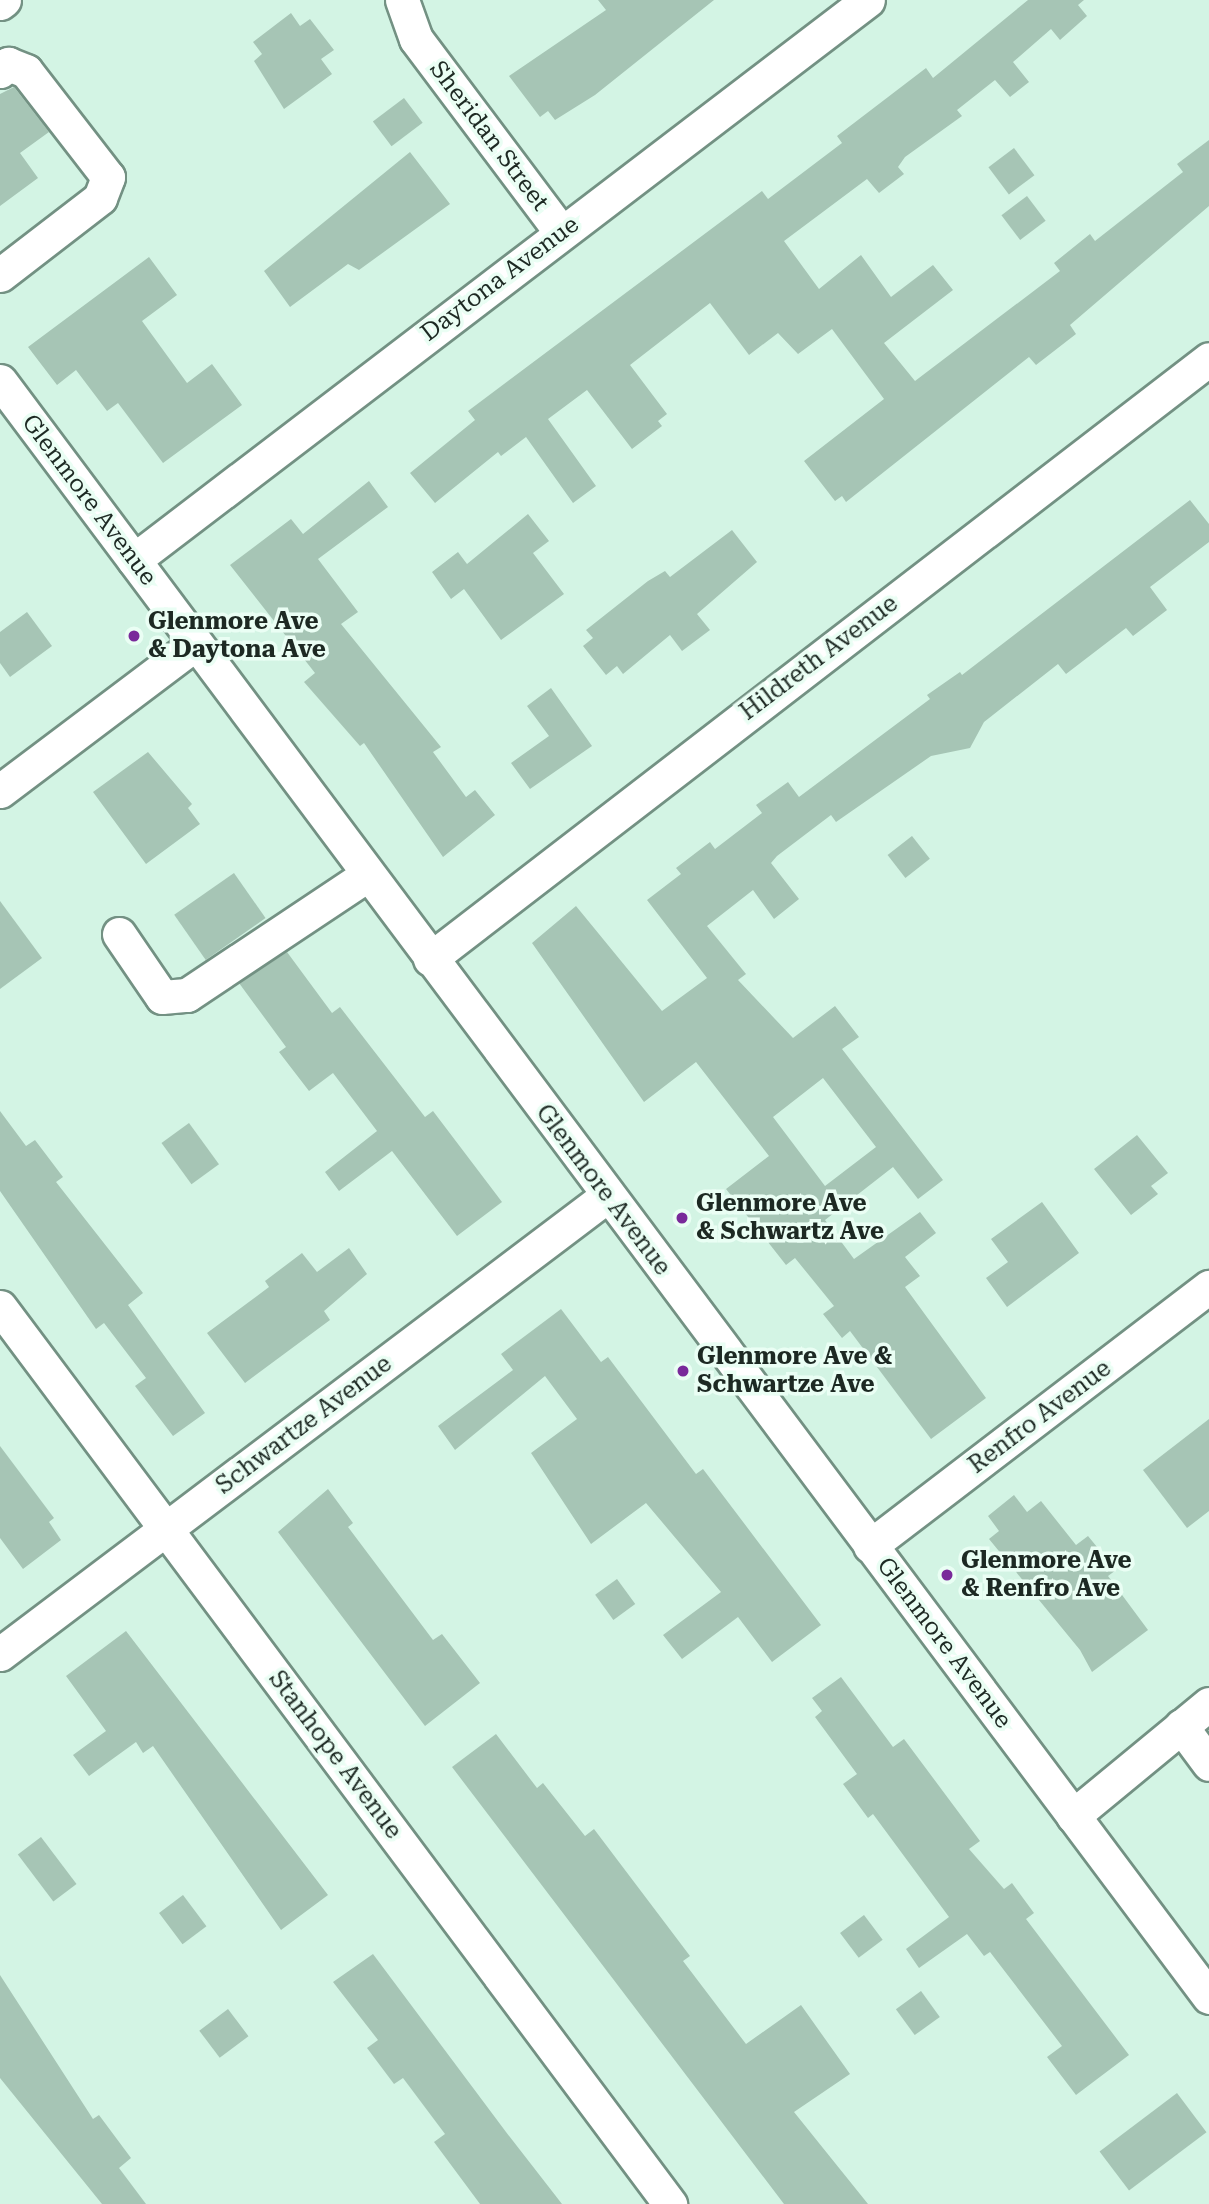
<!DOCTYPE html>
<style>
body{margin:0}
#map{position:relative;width:1209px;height:2204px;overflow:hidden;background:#d3f4e4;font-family:"Roboto Serif",serif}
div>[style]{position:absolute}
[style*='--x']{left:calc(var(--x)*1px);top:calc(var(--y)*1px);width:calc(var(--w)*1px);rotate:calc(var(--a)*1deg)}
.building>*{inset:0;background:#a6c5b5;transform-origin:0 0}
.roads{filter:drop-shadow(2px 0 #739183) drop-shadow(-2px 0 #739183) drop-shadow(0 2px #739183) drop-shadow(0 -2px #739183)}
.minor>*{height:33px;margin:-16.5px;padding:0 16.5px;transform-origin:16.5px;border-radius:16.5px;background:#fff}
.dots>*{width:19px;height:19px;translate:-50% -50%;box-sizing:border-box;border:4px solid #eafef4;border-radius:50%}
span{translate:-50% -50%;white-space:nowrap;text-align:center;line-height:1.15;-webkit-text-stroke:7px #eafef4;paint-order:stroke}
.street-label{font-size:24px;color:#1d2923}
.poi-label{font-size:24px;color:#1d2923;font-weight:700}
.left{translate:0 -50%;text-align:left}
</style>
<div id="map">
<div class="building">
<div style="clip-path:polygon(598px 0,714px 0,595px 95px,555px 120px,548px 111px,540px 117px,509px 76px,606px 10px)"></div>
<div style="clip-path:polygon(1028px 0,1084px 0,1078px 5px,1087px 16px,1060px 40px,1051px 29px,1013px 62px,1029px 82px,1010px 97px,995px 80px,957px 110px,962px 116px,905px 157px,898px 167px,904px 174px,879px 193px,867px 179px,784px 241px,819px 289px,861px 255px,891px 297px,933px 265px,953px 290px,884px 343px,915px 381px,1060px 271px,1054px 263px,1090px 234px,1095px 241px,1183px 172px,1177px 164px,1209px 140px,1209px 206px,1070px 325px,1076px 334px,1036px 365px,1029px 357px,846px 502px,842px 496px,835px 501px,804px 461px,884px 399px,832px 329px,798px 354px,778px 333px,749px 355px,710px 303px,630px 365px,667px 414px,658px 421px,662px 426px,632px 449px,587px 390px,548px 419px,596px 486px,573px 503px,526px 437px,501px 456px,498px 452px,435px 503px,410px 473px,475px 420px,468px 411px,762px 191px,768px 199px,842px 143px,837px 136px,926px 68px,933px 78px)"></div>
<div style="clip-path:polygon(291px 13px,300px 26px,310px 19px,334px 50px,321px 59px,332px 74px,284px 109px,254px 61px,262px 54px,253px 42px)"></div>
<div style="clip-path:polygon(14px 87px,49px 132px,20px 153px,38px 178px,0 206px,0 94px)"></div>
<div style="left:404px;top:98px;width:31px;height:39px;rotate:53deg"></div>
<div style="left:1014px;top:148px;width:34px;height:32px;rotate:53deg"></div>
<div style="clip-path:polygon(410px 152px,450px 204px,359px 270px,348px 264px,290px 307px,264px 271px)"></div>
<div style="left:1027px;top:196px;width:31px;height:32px;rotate:53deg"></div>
<div style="clip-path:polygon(149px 257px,177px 295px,142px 321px,187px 383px,212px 364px,242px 405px,163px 463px,118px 403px,107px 411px,76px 370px,57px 385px,28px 347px)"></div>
<div style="clip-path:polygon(369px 481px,388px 507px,318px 559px,358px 612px,341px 624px,441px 747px,433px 752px,466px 797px,475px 790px,495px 815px,443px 857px,364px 743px,360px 746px,304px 682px,315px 673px,230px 565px,291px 519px,303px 534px)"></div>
<div style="clip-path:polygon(evenodd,1190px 500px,1209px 524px,1209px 542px,1150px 587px,1167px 610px,1133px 636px,1126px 628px,1066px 674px,1058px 664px,984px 722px,970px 748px,931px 756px,836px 822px,831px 815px,777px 856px,771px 863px,799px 899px,774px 919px,753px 890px,707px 926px,746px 974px,738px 980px,793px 1038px,835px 1006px,859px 1037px,842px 1049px,943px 1180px,918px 1199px,893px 1167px,825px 1220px,854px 1259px,920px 1212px,936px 1233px,905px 1257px,920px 1276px,905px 1287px,986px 1398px,931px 1439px,850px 1331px,842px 1338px,823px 1314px,834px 1306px,795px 1258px,786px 1265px,726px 1189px,769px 1156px,696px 1062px,644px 1102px,532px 943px,576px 906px,662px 1011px,707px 978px,647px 900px,681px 874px,676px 868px,710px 842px,715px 849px,762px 813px,756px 805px,788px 782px,799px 797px,930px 699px,927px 695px,960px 672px,962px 675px,1190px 500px,823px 1078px,876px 1147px,825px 1186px,773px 1117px,823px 1078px)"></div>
<div style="clip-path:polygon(528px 514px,549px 541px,533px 553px,564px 594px,501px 640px,464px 589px,451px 599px,432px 572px,458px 552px,467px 564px)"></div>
<div style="clip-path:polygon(732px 530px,757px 562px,697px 614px,710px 630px,682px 651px,670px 635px,623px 674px,617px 666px,606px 675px,583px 646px,593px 638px,586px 630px,648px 581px,665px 571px,670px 577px)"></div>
<div style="clip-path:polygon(27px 612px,52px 646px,10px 677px,0 663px,0 632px)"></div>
<div style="clip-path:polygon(551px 688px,592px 746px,530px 789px,511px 763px,549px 736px,527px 706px)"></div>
<div style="clip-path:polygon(148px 752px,192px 804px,188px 808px,200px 824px,146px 864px,93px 792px)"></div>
<div style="left:912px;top:836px;width:29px;height:31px;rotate:52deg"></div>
<div style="left:234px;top:873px;width:55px;height:73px;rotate:55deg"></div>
<div style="clip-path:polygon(0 901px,42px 958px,0 989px)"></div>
<div style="clip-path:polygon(287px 952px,332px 1013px,340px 1007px,425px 1117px,433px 1111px,502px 1202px,457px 1236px,392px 1151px,339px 1191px,325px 1172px,377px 1131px,333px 1073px,309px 1091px,279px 1052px,286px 1047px,239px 983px)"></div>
<div style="clip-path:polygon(0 1111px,26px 1146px,35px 1140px,63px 1177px,56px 1182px,143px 1293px,128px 1305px,205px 1413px,173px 1436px,135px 1386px,146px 1378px,104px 1323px,96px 1329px,0 1191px)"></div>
<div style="left:189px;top:1123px;width:51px;height:34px;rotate:54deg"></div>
<div style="clip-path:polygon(1137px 1135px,1168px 1173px,1151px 1186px,1158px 1194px,1131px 1215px,1094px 1169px)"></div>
<div style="clip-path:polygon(1042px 1202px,1079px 1253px,1007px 1307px,986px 1278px,1008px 1262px,991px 1239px)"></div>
<div style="clip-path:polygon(349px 1248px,367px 1274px,324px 1311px,330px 1320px,245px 1383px,207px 1333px,269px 1287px,265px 1281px,302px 1253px,317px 1272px)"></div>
<div style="clip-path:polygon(561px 1309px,601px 1362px,608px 1357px,696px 1474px,703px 1469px,821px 1625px,772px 1662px,738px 1617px,682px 1659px,663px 1635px,721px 1592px,646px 1503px,591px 1544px,531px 1453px,577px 1419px,545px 1376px,455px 1450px,438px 1426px,513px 1370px,501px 1354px)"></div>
<div style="clip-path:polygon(1209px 1419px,1209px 1511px,1187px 1528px,1143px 1470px)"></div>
<div style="clip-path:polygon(0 1446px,54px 1518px,49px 1522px,61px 1540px,23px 1569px,0 1538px)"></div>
<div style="clip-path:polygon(328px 1489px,353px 1523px,348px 1527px,433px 1640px,442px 1634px,480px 1683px,425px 1726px,278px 1532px)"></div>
<div style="clip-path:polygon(1014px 1495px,1027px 1512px,1041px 1501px,1076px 1545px,1088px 1536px,1116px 1570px,1108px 1576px,1148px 1630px,1092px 1672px,1080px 1650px,989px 1539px,999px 1531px,988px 1516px)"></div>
<div style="left:617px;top:1579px;width:31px;height:27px;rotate:54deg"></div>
<div style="clip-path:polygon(126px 1631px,328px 1895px,281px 1930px,153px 1746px,143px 1753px,136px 1742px,89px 1776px,73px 1755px,106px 1731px,66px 1676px)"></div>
<div style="clip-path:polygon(841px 1677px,893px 1747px,904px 1739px,980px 1841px,969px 1849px,1004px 1889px,1012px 1883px,1034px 1913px,1026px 1919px,1129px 2055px,1076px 2095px,1047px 2057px,1062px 2046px,990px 1952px,984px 1956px,967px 1934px,919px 1968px,906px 1949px,949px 1917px,873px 1814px,868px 1818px,843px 1784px,857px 1774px,815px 1717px,822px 1711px,812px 1698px)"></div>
<div style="clip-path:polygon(496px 1734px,537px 1788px,543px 1783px,585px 1836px,594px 1829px,690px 1956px,683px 1961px,746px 2044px,801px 2005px,850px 2074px,794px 2112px,868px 2204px,784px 2204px,452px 1767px)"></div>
<div style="left:41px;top:1837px;width:59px;height:29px;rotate:53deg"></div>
<div style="left:183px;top:1895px;width:39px;height:30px;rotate:53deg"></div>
<div style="left:864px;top:1915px;width:31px;height:30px;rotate:53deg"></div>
<div style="clip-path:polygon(373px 1954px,506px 2132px,562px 2204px,480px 2204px,434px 2142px,445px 2134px,403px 2078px,394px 2084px,367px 2048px,378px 2040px,333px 1982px)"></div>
<div style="clip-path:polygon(0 1975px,93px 2119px,99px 2115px,131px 2158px,119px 2168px,146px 2204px,102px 2204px,0 2078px)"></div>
<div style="left:921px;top:1991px;width:32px;height:31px;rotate:54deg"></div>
<div style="left:228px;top:2009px;width:34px;height:36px;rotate:53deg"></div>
<div style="left:1177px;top:2093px;width:49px;height:97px;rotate:53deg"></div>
</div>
<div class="roads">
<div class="minor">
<div style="--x:402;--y:0;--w:41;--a:70.3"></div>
<div style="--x:416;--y:39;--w:241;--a:53.1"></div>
<div style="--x:0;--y:3;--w:5;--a:-37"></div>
<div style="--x:0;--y:71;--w:11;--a:-41"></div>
<div style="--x:8;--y:64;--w:19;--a:21"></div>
<div style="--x:26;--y:71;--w:134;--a:52.3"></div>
<div style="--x:108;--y:177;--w:22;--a:111"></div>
<div style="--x:100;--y:198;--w:126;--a:142.4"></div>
<div style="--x:0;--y:381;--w:2018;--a:53.2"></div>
<div style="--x:134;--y:560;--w:923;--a:-37.34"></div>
<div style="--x:0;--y:791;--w:244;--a:-37"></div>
<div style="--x:119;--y:934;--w:76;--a:55.7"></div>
<div style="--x:162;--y:997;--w:25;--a:-5"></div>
<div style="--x:187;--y:995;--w:216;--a:-33.7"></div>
<div style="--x:430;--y:959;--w:983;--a:-37.6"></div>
<div style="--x:0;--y:1307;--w:1120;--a:53.24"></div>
<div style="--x:870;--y:1546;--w:427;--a:-37.4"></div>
<div style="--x:0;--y:1654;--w:760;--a:-37.04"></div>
<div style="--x:1181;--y:1726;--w:47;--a:53.6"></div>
<div style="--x:1073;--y:1816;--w:176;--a:-39.5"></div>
</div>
</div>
<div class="dots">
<div style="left:134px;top:636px;background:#79299a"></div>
<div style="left:682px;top:1218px;background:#79299a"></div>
<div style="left:683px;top:1371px;background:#79299a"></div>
<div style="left:947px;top:1575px;background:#79299a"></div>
</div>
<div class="street-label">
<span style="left:489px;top:136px;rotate:53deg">Sheridan Street</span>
<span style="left:500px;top:279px;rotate:-37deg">Daytona Avenue</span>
<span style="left:89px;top:500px;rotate:53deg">Glenmore Avenue</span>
<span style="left:819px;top:658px;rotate:-37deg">Hildreth Avenue</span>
<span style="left:603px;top:1190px;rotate:53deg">Glenmore Avenue</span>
<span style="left:1040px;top:1417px;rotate:-37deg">Renfro Avenue</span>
<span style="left:304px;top:1425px;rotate:-37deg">Schwartze Avenue</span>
<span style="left:944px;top:1643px;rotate:53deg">Glenmore Avenue</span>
<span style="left:335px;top:1755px;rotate:53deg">Stanhope Avenue</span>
</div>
<div class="poi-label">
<span class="left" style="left:148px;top:636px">Glenmore Ave<br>&amp; Daytona Ave</span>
<span class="left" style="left:696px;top:1218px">Glenmore Ave<br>&amp; Schwartz Ave</span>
<span class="left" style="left:697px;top:1371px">Glenmore Ave &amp;<br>Schwartze Ave</span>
<span class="left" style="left:961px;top:1575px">Glenmore Ave<br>&amp; Renfro Ave</span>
</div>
</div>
